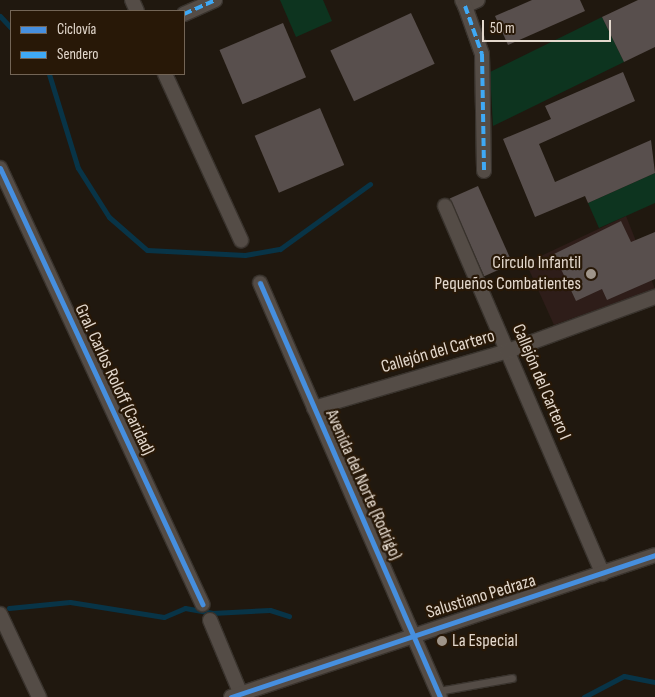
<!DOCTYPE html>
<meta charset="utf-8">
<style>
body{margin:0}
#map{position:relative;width:655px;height:697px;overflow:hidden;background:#20180f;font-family:"Sofia Sans Condensed",sans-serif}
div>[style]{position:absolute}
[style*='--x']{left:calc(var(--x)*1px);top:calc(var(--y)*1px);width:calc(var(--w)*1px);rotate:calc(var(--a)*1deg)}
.education>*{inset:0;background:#2e1d19}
.green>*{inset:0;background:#0d341f}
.stream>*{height:5px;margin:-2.5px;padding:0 2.5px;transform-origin:2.5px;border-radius:2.5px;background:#083447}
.building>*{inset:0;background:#584f4d;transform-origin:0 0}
.roads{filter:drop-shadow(1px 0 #39332d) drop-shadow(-1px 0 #39332d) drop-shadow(0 1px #39332d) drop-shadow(0 -1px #39332d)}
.service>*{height:7px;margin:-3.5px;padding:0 3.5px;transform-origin:3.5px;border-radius:3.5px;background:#544c46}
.minor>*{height:14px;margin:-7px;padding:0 7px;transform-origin:7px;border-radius:7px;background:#544c46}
.quiet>*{height:4px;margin-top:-2px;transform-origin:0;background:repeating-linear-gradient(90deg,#3fa9f5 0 8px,transparent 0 12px)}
.cycleway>*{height:5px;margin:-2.5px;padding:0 2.5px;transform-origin:2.5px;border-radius:2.5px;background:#468fdf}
.dots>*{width:14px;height:14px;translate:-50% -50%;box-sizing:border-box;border:2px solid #281807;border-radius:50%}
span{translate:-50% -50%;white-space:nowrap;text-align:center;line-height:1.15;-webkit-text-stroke:4.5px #281807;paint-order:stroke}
.poi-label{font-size:18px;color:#e3d8cd}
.right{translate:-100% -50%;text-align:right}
.left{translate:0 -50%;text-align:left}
.street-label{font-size:18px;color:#e3d8cd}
.legend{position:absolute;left:10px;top:10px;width:175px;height:65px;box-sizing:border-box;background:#281807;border:1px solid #736556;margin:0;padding:6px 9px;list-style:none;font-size:15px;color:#e3d8cd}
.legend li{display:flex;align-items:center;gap:10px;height:25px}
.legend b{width:25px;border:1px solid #736556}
.scale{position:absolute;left:482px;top:20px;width:129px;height:22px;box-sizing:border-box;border:2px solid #e3d8cd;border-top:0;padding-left:6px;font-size:15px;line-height:18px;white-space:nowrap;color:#e3d8cd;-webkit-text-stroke:4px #281807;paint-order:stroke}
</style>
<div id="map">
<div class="education">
<div style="clip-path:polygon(626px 216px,655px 289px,554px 325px,526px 263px)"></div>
</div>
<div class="green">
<div style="clip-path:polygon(280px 0,323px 0,332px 21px,296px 37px)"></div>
<div style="clip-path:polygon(602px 17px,624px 62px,493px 126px,490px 72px)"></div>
<div style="clip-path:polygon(655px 173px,655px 203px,599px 228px,588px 203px)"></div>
</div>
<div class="stream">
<div style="--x:0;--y:16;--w:16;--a:47"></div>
<div style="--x:49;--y:74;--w:98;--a:72.9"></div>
<div style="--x:78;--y:168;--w:58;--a:57.7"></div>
<div style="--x:109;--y:217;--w:50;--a:41"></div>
<div style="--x:147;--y:250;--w:98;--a:2.9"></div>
<div style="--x:245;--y:255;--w:36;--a:-10"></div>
<div style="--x:280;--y:249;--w:111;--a:-35.8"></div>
<div style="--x:9;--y:608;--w:61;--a:-5.6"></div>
<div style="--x:70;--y:602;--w:95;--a:9.1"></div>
<div style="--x:164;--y:617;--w:23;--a:-23"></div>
<div style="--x:185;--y:608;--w:27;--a:10"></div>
<div style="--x:212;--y:613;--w:58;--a:-3"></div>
<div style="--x:270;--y:610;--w:20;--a:18"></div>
<div style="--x:584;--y:697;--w:45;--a:-27.7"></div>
<div style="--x:624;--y:676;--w:32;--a:11"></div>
</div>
<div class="building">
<div style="clip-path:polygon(532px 0,580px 0,585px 11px,508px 45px,495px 16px)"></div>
<div style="clip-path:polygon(638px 0,655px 0,655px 47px,624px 62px,602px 17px)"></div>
<div style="left:411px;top:13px;width:56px;height:89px;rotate:65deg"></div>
<div style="left:283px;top:23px;width:59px;height:69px;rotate:67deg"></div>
<div style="clip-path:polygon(623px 72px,635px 101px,539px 144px,555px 182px,651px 140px,655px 173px,588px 203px,585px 196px,535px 217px,503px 139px,551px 119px,545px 106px)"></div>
<div style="left:320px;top:108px;width:62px;height:71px;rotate:67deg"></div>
<div style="left:478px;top:186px;width:85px;height:31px;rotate:66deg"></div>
<div style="clip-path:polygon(621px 221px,631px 242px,655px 232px,655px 279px,607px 300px,602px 289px,576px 301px,554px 254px)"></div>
</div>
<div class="roads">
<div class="service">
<div style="--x:438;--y:691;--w:75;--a:-10"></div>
</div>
<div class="minor">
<div style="--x:132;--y:0;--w:12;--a:66"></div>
<div style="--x:462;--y:0;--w:7;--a:63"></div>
<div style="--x:465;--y:6;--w:14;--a:-25"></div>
<div style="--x:465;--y:6;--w:51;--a:70.5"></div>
<div style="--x:482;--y:54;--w:117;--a:89"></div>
<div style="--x:184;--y:14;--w:34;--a:-24"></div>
<div style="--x:165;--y:74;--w:183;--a:65.4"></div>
<div style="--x:0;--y:168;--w:481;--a:65.1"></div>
<div style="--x:445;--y:206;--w:400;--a:66.8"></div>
<div style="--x:260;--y:283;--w:451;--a:66.5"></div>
<div style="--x:314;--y:408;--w:202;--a:-16.4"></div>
<div style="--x:508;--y:351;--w:157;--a:-20.2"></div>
<div style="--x:0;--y:614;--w:92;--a:64.8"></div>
<div style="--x:210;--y:620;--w:83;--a:67.4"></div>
<div style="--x:231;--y:697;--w:447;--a:-18.5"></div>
</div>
</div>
<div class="quiet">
<div style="--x:465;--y:6;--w:51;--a:70.5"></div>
<div style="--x:482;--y:54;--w:117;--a:89"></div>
<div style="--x:184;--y:14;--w:34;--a:-24"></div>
</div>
<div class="cycleway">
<div style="--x:0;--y:168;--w:481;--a:65.1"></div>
<div style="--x:260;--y:283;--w:451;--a:66.5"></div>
<div style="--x:231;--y:697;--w:447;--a:-18.5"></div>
</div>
<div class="dots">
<div style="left:591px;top:274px;background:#9f958a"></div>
<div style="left:442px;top:641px;background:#9f958a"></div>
</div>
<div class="poi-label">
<span class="right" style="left:581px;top:274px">Círculo Infantil<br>Pequeños Combatientes</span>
<span class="left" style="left:452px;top:641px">La Especial</span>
</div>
<div class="street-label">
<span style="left:438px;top:352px;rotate:-16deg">Callejón del Cartero</span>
<span style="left:114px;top:380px;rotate:65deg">Gral. Carlos Roloff (Caridad)</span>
<span style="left:541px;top:382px;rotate:67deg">Callejón del Cartero I</span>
<span style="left:363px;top:485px;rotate:66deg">Avenida del Norte (Rodrigo)</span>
<span style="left:481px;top:597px;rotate:-17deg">Salustiano Pedraza</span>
</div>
<ul class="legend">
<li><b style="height:6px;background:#468fdf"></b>Ciclovía</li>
<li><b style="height:6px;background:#3fa9f5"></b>Sendero</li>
</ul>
<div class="scale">50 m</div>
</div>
